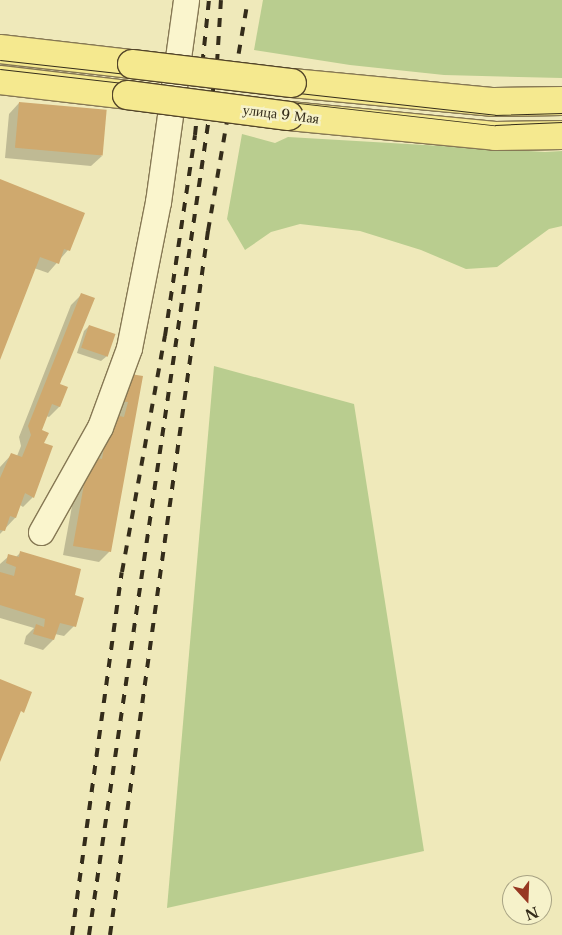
<!DOCTYPE html>
<meta charset="utf-8">
<style>
body{margin:0}
#map{position:relative;width:562px;height:935px;overflow:hidden;background:#efe9ba;font-family:"Libre Baskerville",serif}
div>[style]{position:absolute}
[style*='--x']{left:calc(var(--x)*1px);top:calc(var(--y)*1px);width:calc(var(--w)*1px);rotate:calc(var(--a)*1deg)}
.green>*{inset:0;background:#b9cd8f}
.shadow>*{inset:0;background:#0003}
.building>*{inset:0;background:#cfa96e;transform-origin:0 0}
.roads{filter:drop-shadow(1px 0 #867854) drop-shadow(-1px 0 #867854) drop-shadow(0 1px #867854) drop-shadow(0 -1px #867854)}
.minor>*{height:25px;margin:-12.5px;padding:0 12.5px;transform-origin:12.5px;border-radius:12.5px;background:#faf5cd}
.major>*{height:28px;margin:-14px;padding:0 14px;transform-origin:14px;border-radius:14px;background:#f5e98f}
.tram>*{height:1px;margin:-0.5px;padding:0 0.5px;transform-origin:0.5px;border-radius:0.5px;background:#342c1a}
.rail>*{height:4px;margin-top:-2px;transform-origin:0;background:repeating-linear-gradient(90deg,#342c1a 0 9px,transparent 0 18px)}
.bridges{filter:drop-shadow(1px 0 #534529) drop-shadow(-1px 0 #534529) drop-shadow(0 1px #534529) drop-shadow(0 -1px #534529)}
.major-bridge>*{height:28px;margin:-14px;padding:0 14px;transform-origin:14px;border-radius:14px;background:#f5e98f}
span{translate:-50% -50%;white-space:nowrap;text-align:center;line-height:1.15;-webkit-text-stroke:5px #f6f2ca;paint-order:stroke}
.street-label{font-size:14px;color:#342c1a}
.north{position:absolute;left:502px;top:875px;width:50px;height:50px;box-sizing:border-box;background:#f6f2ca;border:1px solid #a8a384;border-radius:50%;rotate:160deg;font-size:14px;font-weight:700;line-height:20px;text-align:center;color:#342c1a}
.north::after{content:'';display:block;margin:auto;width:18px;height:22px;background:#973822;clip-path:polygon(50% 0,100% 100%,50% 72%,0 100%)}
</style>
<div id="map">
<div class="green">
<div style="clip-path:polygon(263px 0,562px 0,562px 78px,444px 75px,350px 65px,254px 50px)"></div>
<div style="clip-path:polygon(242px 134px,275px 143px,288px 137px,545px 152px,562px 151px,562px 226px,549px 229px,497px 267px,466px 269px,421px 250px,360px 231px,300px 224px,271px 232px,245px 250px,227px 219px)"></div>
<div style="clip-path:polygon(214px 366px,354px 404px,424px 851px,167px 908px)"></div>
</div>
<div class="shadow">
<div style="clip-path:polygon(19px 103px,102px 156px,91px 166px,5px 158px,9px 114px)"></div>
<div style="clip-path:polygon(0 180px,68px 250px,48px 273px,34px 268px,0 357px)"></div>
<div style="clip-path:polygon(81px 295px,59px 385px,66px 388px,59px 407px,49px 417px,46px 416px,41px 431px,42px 443px,33px 497px,23px 507px,20px 505px,15px 518px,0 534px,0 467px,12px 454px,17px 456px,21px 446px,19px 437px,71px 305px)"></div>
<div style="clip-path:polygon(89px 326px,107px 356px,101px 361px,77px 353px,84px 331px)"></div>
<div style="clip-path:polygon(142px 377px,109px 552px,99px 562px,63px 555px,79px 468px,108px 411px)"></div>
<div style="clip-path:polygon(21px 552px,73px 596px,74px 626px,64px 636px,55px 634px,53px 640px,43px 650px,24px 644px,26px 636px,34px 628px,0 618px,0 564px,9px 556px,15px 558px)"></div>
</div>
<div class="building">
<div style="left:19px;top:102px;width:88px;height:46px;rotate:5deg"></div>
<div style="clip-path:polygon(0 179px,85px 213px,70px 251px,64px 249px,59px 264px,40px 257px,0 360px)"></div>
<div style="clip-path:polygon(81px 293px,95px 298px,60px 384px,68px 387px,60px 407px,52px 404px,42px 430px,49px 433px,44px 443px,53px 446px,34px 498px,25px 493px,16px 518px,10px 516px,5px 531px,0 530px,0 478px,11px 453px,22px 457px,31px 435px,28px 426px)"></div>
<div style="left:89px;top:325px;width:28px;height:24px;rotate:19deg"></div>
<div style="clip-path:polygon(124px 373px,143px 376px,111px 552px,73px 546px,89px 456px,102px 459px,110px 414px,124px 417px,128px 402px,118px 401px)"></div>
<div style="clip-path:polygon(20px 551px,81px 569px,75px 595px,84px 598px,76px 627px,60px 623px,54px 640px,33px 634px,36px 624px,44px 627px,45px 619px,0 605px,0 572px,14px 576px,16px 567px,6px 563px,8px 554px,19px 557px)"></div>
<div style="clip-path:polygon(0 679px,32px 692px,24px 713px,21px 711px,0 762px)"></div>
</div>
<div class="roads">
<div class="minor">
<div style="--x:41;--y:532;--w:120;--a:-60.7"></div>
<div style="--x:100;--y:427;--w:84;--a:-69.8"></div>
<div style="--x:129;--y:348;--w:149;--a:-78.8"></div>
<div style="--x:158;--y:202;--w:204;--a:-82.1"></div>
</div>
<div class="major">
<div style="--x:0;--y:49;--w:133;--a:6.5"></div>
<div style="--x:0;--y:80;--w:128;--a:6.7"></div>
<div style="--x:292;--y:83;--w:203;--a:5.4"></div>
<div style="--x:494;--y:102;--w:68;--a:-0.8"></div>
<div style="--x:289;--y:116;--w:207;--a:5.5"></div>
<div style="--x:495;--y:136;--w:67;--a:-0.9"></div>
</div>
</div>
<div class="tram">
<div style="--x:0;--y:60;--w:498;--a:6.3"></div>
<div style="--x:495;--y:115;--w:67;--a:-1.7"></div>
<div style="--x:0;--y:69;--w:498;--a:6.5"></div>
<div style="--x:495;--y:125;--w:67;--a:-2.6"></div>
</div>
<div class="rail">
<div style="--x:72;--y:935;--w:366;--a:-82.2"></div>
<div style="--x:122;--y:572;--w:240;--a:-79.7"></div>
<div style="--x:165;--y:336;--w:203;--a:-81.5"></div>
<div style="--x:195;--y:135;--w:136;--a:-84.1"></div>
<div style="--x:89;--y:935;--w:881;--a:-81.65"></div>
<div style="--x:217;--y:63;--w:63;--a:-86.4"></div>
<div style="--x:110;--y:935;--w:711;--a:-82.08"></div>
<div style="--x:208;--y:231;--w:234;--a:-80.2"></div>
</div>
<div class="bridges">
<div class="major-bridge">
<div style="--x:132;--y:64;--w:161;--a:6.8"></div>
<div style="--x:127;--y:95;--w:163;--a:7.4"></div>
</div>
</div>
<div class="street-label">
<span style="left:281px;top:114px;rotate:7deg">улица 9 Мая</span>
</div>
<div class="north">N</div>
</div>
